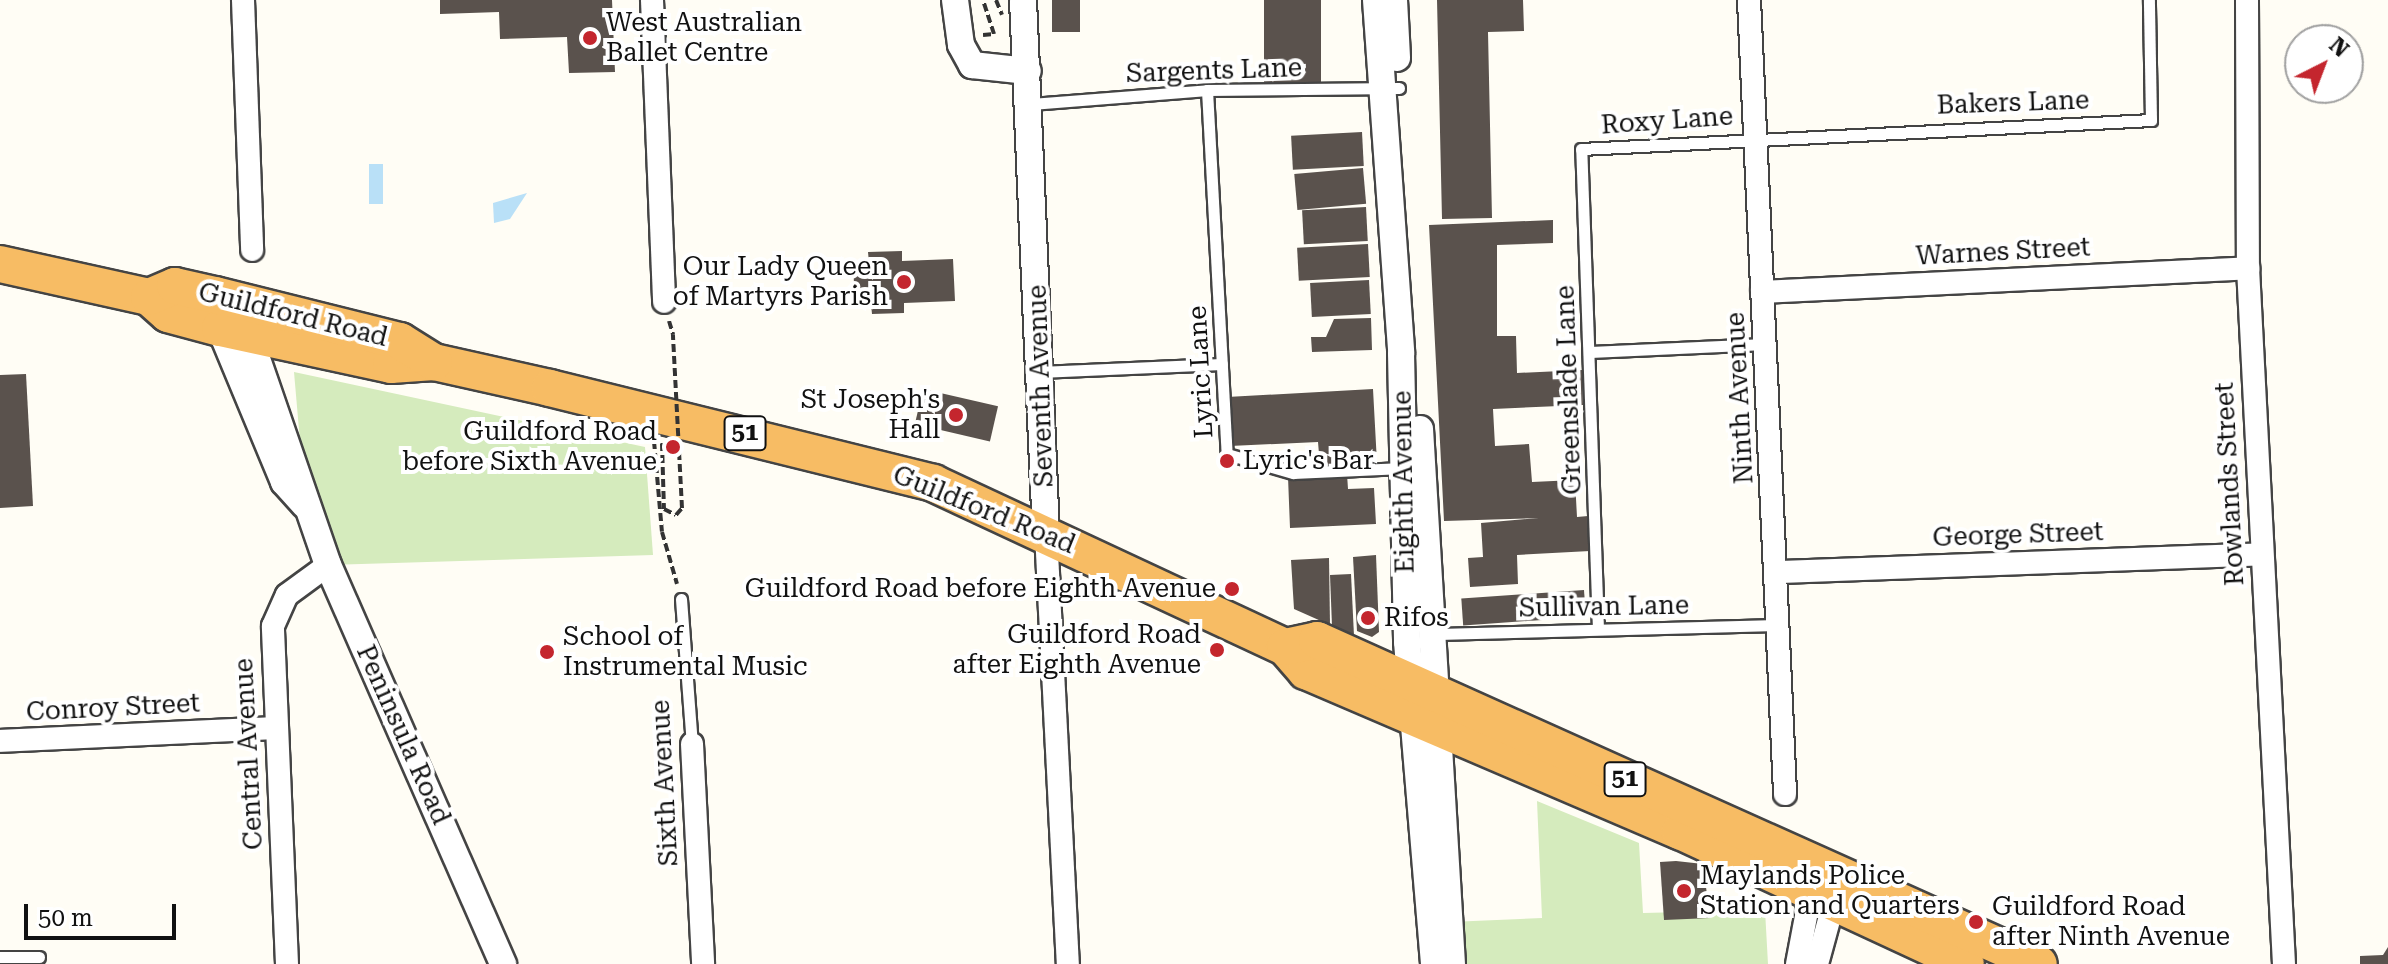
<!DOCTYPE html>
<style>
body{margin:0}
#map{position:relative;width:2388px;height:964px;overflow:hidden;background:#fffdf5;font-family:"Roboto Serif",serif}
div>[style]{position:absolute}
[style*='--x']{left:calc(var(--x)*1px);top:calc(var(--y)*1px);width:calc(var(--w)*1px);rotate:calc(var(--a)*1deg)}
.green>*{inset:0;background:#d5ebbd}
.water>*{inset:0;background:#b9e0f7;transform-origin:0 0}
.building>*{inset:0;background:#5a524d;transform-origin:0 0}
.path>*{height:4px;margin-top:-2px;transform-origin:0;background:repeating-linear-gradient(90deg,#333 0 8px,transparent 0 12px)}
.roads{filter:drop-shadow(2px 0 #444) drop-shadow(-2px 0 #444) drop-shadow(0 2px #444) drop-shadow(0 -2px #444)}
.service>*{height:11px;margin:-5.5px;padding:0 5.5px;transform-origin:5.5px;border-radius:5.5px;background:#fff}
.minor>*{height:22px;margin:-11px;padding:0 11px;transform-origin:11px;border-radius:11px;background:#fff}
.tertiary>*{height:26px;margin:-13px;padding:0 13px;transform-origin:13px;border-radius:13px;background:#fff}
.trunk>*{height:36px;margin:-18px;padding:0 18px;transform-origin:18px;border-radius:18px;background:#f7bc64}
.path-bridge>*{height:4px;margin-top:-2px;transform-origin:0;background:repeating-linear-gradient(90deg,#333 0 8px,transparent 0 12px)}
.dots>*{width:22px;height:22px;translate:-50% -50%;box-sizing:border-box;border:4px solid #fff;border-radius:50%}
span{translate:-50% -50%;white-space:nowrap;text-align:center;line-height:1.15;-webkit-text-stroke:8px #fff;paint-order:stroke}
.shield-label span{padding:2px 6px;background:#fff;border:2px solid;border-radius:6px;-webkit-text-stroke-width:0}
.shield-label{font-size:24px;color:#111;font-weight:700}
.poi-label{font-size:26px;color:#111}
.left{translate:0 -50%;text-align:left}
.right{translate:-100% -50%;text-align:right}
.street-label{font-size:26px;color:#111}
.north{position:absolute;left:2284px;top:24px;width:80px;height:80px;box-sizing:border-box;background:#fff;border:2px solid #a0a0a0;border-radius:50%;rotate:42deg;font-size:22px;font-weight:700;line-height:32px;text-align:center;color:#111}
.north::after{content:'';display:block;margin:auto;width:28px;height:36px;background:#c4262e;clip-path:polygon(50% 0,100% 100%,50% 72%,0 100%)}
.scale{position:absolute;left:24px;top:904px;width:152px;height:36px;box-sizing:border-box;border:4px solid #111;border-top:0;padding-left:10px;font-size:24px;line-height:28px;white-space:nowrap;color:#111;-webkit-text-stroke:6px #fff;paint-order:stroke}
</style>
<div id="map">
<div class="green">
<div style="clip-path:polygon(294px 372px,645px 447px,653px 555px,328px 565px,303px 476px)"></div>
<div style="clip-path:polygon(1537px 801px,1639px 843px,1643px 913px,1765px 910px,1768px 964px,1452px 964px,1450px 922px,1542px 918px)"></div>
</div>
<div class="water">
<div style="left:369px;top:164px;width:14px;height:40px"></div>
<div style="clip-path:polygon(527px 193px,510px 219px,494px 223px,493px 203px)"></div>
</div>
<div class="building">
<div style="clip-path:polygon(440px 0,612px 0,615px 72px,569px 73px,567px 37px,500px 39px,499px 12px,440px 14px)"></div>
<div style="left:1052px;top:0;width:28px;height:32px"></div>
<div style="left:1264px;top:0;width:57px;height:82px"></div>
<div style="clip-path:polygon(1437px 0,1523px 0,1524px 31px,1488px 32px,1492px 218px,1442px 219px)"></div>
<div style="left:1362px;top:132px;width:34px;height:71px;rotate:87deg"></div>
<div style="left:1363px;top:168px;width:36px;height:69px;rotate:85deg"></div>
<div style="left:1366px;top:207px;width:34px;height:64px;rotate:87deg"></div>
<div style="clip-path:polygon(1553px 220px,1553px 243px,1497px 245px,1497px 336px,1516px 336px,1517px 373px,1582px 370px,1583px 405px,1493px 409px,1495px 446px,1529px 444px,1532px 482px,1575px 480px,1577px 517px,1588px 516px,1590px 551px,1517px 555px,1518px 584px,1470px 587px,1468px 558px,1483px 557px,1481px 523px,1539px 518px,1444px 521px,1429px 225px)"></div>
<div style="left:1368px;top:244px;width:33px;height:71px;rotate:87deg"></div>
<div style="clip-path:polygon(902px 251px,902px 261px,953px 259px,955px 301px,904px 303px,904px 313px,872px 314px,871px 304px,855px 305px,853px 263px,869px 263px,868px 252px)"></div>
<div style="left:1369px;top:280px;width:34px;height:59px;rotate:87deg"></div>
<div style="clip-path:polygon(1371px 318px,1372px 350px,1312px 352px,1311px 337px,1326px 337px,1334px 319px)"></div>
<div style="clip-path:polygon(26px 374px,33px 506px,0 508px,0 375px)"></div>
<div style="left:923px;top:389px;width:77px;height:36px;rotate:13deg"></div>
<div style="clip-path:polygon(1373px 389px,1377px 463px,1320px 466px,1318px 442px,1230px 446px,1227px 397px)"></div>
<div style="clip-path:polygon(1347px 474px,1348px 489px,1374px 488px,1376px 524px,1290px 528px,1288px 477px)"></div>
<div style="clip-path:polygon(1376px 555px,1379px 632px,1372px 637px,1357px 631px,1353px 557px)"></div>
<div style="clip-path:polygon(1329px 558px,1330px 625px,1294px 609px,1291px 560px)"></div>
<div style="clip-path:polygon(1351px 574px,1354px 636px,1332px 626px,1330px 575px)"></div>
<div style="left:1584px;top:590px;width:27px;height:123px;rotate:86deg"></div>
<div style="clip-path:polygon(1676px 861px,1703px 864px,1710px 918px,1664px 920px,1660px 862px)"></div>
<div style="clip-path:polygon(2388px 947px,2388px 964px,2360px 964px,2360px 956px,2383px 955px)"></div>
</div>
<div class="path">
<div style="--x:996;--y:0;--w:16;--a:68"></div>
<div style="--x:983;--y:35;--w:11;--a:-5"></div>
<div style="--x:994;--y:34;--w:36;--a:-108"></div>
<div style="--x:669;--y:321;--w:14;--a:73"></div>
<div style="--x:654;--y:441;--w:91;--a:85"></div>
<div style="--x:662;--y:532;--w:54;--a:73.9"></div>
</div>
<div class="roads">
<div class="service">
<div style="--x:1207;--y:90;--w:365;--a:86.9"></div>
<div style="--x:1227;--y:454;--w:69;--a:16.1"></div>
<div style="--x:1293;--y:473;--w:110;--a:-2.6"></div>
<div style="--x:1031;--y:104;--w:177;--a:-4.5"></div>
<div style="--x:1207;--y:90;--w:192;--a:-0.6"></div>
<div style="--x:1590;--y:352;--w:175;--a:-2.6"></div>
<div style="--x:1039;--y:372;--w:183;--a:-2.5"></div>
<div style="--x:681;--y:599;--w:145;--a:85.7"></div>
<div style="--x:1598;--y:629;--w:480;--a:-92"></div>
<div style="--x:1581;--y:149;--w:571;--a:-2.91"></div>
<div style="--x:2151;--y:120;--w:120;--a:-91"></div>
<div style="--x:1434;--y:634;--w:347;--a:-1.5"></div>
<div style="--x:0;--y:957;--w:39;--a:0"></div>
</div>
<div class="minor">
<div style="--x:243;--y:0;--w:250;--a:87.9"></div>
<div style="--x:652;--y:0;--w:302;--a:87.7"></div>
<div style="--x:1749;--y:0;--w:795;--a:87.4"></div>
<div style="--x:2247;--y:0;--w:268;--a:89.8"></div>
<div style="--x:2248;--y:268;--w:697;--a:87.04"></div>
<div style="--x:1762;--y:292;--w:487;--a:-2.8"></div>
<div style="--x:1046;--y:533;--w:432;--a:87.1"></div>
<div style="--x:1778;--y:572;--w:482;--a:-2.1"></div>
<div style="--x:0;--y:741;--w:276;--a:-2.7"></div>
<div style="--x:692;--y:744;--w:220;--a:87.1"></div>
<div style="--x:287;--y:964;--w:338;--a:-92.4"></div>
<div style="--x:273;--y:626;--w:34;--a:-66"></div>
<div style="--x:287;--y:595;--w:51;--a:-36.2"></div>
<div style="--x:1797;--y:964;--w:86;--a:-79.3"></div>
<div style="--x:1817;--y:964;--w:76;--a:-74.7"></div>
</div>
<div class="tertiary">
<div style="--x:955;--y:0;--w:45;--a:82.4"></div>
<div style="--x:961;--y:45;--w:23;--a:61"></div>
<div style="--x:972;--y:65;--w:56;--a:6.1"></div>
<div style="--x:1023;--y:0;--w:533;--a:87.53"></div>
<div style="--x:1376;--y:0;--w:354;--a:85.9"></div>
<div style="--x:1401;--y:353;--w:289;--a:88.8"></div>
<div style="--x:1407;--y:642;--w:323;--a:85.2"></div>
<div style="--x:1394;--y:0;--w:58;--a:87"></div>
<div style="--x:245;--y:324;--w:255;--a:71"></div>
<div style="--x:328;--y:565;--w:436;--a:66.3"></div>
<div style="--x:220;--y:328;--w:167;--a:67.4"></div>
<div style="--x:284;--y:482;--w:31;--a:48"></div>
<div style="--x:1420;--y:429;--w:536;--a:86.58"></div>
</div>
<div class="trunk">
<div style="--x:0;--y:264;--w:153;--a:12.5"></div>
<div style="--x:149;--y:297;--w:25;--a:42"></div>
<div style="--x:168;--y:314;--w:54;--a:15.1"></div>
<div style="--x:220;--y:328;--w:175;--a:12.2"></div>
<div style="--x:391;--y:365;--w:43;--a:-4"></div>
<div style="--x:434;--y:362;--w:119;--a:12.6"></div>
<div style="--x:550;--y:388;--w:395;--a:13.9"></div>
<div style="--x:933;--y:483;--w:388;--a:25"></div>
<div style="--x:1285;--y:647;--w:32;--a:49"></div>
<div style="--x:1306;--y:671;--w:407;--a:23.2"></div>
<div style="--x:1680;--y:831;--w:315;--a:24.9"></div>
<div style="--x:149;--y:297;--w:28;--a:-23"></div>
<div style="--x:175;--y:286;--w:41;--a:12.7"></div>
<div style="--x:215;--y:295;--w:191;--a:14"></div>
<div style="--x:400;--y:341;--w:40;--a:32"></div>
<div style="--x:1285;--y:647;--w:33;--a:-12"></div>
<div style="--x:1317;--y:640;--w:791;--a:24.17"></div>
</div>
</div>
<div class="path-bridge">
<div style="--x:662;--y:443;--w:66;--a:88.3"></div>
<div style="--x:664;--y:509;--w:13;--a:27"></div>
<div style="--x:676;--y:515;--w:9;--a:-49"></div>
<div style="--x:682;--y:508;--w:174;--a:-93"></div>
</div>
<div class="dots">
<div style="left:590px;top:38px;background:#c4262e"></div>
<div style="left:904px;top:282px;background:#c4262e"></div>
<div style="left:956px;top:415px;background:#c4262e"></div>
<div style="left:673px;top:447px;background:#c4262e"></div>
<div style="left:1227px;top:461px;background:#c4262e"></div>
<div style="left:1232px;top:589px;background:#c4262e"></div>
<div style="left:1368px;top:618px;background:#c4262e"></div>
<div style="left:1217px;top:650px;background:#c4262e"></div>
<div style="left:547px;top:652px;background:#c4262e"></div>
<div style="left:1684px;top:891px;background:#c4262e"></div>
<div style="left:1976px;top:922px;background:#c4262e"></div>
</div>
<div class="shield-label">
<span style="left:745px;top:433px">51</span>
<span style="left:1625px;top:779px">51</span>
</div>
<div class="poi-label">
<span class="left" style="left:606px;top:38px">West Australian<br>Ballet Centre</span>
<span class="right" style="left:888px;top:282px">Our Lady Queen<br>of Martyrs Parish</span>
<span class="right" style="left:940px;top:415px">St Joseph's<br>Hall</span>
<span class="right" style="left:657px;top:447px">Guildford Road<br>before Sixth Avenue</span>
<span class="left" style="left:1243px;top:461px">Lyric's Bar</span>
<span class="right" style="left:1216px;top:589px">Guildford Road before Eighth Avenue</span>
<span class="left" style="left:1384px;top:618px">Rifos</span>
<span class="right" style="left:1201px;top:650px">Guildford Road<br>after Eighth Avenue</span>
<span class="left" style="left:563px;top:652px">School of<br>Instrumental Music</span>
<span class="left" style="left:1700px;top:891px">Maylands Police<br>Station and Quarters</span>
<span class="left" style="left:1992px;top:922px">Guildford Road<br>after Ninth Avenue</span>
</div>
<div class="street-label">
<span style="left:1214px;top:71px;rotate:-2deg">Sargents Lane</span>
<span style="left:2013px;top:103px;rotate:-2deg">Bakers Lane</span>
<span style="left:1667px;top:121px;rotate:-4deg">Roxy Lane</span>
<span style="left:2003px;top:252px;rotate:-3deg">Warnes Street</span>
<span style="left:293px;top:315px;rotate:14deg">Guildford Road</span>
<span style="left:1201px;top:372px;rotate:-93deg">Lyric Lane</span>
<span style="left:1041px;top:386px;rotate:-92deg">Seventh Avenue</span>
<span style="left:1569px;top:390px;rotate:-92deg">Greenslade Lane</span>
<span style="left:1740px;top:398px;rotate:-93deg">Ninth Avenue</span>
<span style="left:1404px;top:482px;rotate:-91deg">Eighth Avenue</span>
<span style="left:2230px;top:484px;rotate:-93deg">Rowlands Street</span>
<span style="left:984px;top:510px;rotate:22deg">Guildford Road</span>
<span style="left:2018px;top:535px;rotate:-2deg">George Street</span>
<span style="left:1604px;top:607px;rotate:-1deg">Sullivan Lane</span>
<span style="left:113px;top:708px;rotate:-3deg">Conroy Street</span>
<span style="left:403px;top:735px;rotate:66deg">Peninsula Road</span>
<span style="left:249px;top:754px;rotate:-93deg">Central Avenue</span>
<span style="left:665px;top:783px;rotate:-93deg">Sixth Avenue</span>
</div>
<div class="north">N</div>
<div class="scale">50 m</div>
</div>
